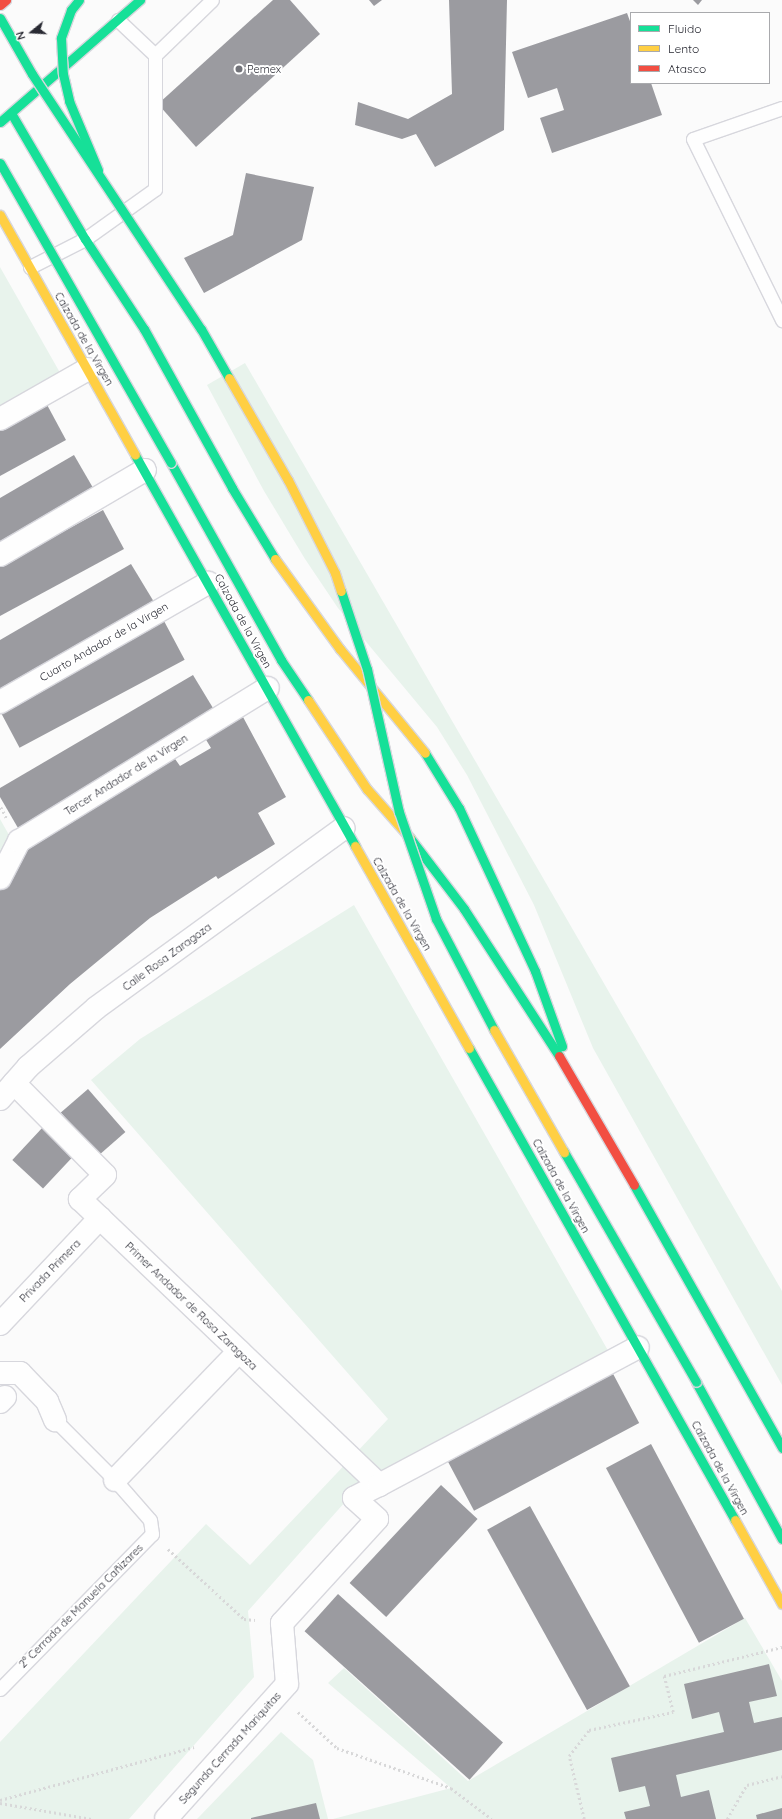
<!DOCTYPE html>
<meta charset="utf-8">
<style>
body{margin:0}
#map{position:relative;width:782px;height:1819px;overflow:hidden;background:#fbfbfb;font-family:Quicksand,sans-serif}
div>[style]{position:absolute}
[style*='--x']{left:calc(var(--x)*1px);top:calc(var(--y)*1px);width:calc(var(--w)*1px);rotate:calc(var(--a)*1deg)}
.green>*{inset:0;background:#e8f3ec}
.building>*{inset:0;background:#9b9ba0;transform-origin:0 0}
.path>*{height:2.5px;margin-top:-1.25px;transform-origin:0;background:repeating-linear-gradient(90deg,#d8d8d9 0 2px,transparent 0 5px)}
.roads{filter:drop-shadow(1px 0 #d7d7dd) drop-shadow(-1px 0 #d7d7dd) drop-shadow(0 1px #d7d7dd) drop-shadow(0 -1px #d7d7dd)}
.lane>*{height:13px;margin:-6.5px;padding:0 6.5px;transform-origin:6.5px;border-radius:6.5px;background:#fefefe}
.street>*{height:22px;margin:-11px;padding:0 11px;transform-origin:11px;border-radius:11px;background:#fefefe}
.fast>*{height:9px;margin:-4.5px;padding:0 4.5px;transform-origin:4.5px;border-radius:4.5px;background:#16e098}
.slow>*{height:9px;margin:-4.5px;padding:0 4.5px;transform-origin:4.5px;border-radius:4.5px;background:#ffcf43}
.jam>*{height:9px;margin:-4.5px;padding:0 4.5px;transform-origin:4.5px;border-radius:4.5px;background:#f24e42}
.bridges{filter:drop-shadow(1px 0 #d7d7dd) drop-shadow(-1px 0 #d7d7dd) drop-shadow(0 1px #d7d7dd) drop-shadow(0 -1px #d7d7dd)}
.fast-bridge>*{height:9px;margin:-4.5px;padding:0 4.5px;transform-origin:4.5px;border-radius:4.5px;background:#16e098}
.slow-bridge>*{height:9px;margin:-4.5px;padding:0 4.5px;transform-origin:4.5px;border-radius:4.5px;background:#ffcf43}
.dots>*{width:11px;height:11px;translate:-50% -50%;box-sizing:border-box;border:2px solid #fff;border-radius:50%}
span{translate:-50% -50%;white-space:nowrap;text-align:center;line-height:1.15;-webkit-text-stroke:4px #fff;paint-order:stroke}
.poi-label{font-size:11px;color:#292a33}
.left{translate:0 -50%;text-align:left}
.street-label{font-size:11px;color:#292a33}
.legend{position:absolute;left:630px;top:12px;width:140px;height:72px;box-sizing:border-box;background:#fff;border:1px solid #a9aaad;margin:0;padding:5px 7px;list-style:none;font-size:12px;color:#292a33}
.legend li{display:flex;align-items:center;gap:8px;height:20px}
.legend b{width:20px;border:1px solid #a9aaad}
.north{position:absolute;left:12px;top:12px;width:40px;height:40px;-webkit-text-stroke:3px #fff;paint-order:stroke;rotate:252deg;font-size:11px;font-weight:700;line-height:16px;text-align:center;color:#292a33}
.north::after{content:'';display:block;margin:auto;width:14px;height:18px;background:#292a33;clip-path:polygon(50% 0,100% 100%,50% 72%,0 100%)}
</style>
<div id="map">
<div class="green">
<div style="clip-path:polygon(0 267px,63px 378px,0 413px)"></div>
<div style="clip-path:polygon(245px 363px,782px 1291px,782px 1385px,593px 1048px,534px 905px,467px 775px,437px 727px,338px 608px,305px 559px,264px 491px,207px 385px)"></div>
<div style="clip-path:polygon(0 819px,13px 842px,0 864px)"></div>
<div style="clip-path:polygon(354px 905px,610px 1354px,354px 1492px,248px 1611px,254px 1677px,129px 1819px,0 1819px,0 1742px,206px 1524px,250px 1565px,388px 1419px,91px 1080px,140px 1039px)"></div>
<div style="clip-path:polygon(745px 1618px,782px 1681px,782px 1819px,333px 1819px,451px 1788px,328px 1683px,344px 1668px,468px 1781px)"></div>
<div style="clip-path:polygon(281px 1732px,313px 1760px,328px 1819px,197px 1819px)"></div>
</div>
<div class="building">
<div style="clip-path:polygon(273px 0,290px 0,320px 34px,196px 147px,158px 104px)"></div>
<div style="clip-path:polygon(369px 0,382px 0,374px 6px)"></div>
<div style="clip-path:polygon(449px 0,507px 0,504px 130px,435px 167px,416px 134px,402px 139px,355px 125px,358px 102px,408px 119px,452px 94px)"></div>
<div style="clip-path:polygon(693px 0,702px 0,698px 5px)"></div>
<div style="clip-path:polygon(627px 13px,631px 24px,631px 83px,651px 83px,662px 115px,552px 153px,540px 118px,564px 110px,557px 88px,528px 98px,512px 52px)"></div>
<div style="clip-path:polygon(246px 173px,314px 187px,302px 240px,204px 293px,184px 258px,233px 235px)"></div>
<div style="clip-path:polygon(45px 401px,66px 440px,0 476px,0 426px)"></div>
<div style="clip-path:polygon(74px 455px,96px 493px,0 549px,0 498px)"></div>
<div style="clip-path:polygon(103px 510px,124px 549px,0 616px,0 566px)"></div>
<div style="clip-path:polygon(131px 564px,154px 602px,0 691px,0 640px)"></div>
<div style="left:164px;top:621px;width:44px;height:187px;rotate:62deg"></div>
<div style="clip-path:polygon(193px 675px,216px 713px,18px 828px,0 797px,0 788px)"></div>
<div style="clip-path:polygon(243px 717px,286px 797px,258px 813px,275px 844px,218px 879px,216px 876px,150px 918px,70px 984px,0 1049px,0 885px,28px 840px,173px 756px,180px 766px,211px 748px,205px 738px)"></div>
<div style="left:88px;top:1089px;width:57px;height:36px;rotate:49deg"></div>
<div style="left:43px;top:1127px;width:42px;height:45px;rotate:43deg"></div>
<div style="left:611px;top:1370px;width:60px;height:187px;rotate:62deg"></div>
<div style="left:651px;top:1444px;width:198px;height:51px;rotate:62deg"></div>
<div style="left:441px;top:1485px;width:50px;height:134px;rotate:43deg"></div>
<div style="left:530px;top:1506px;width:206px;height:49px;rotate:61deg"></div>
<div style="left:338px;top:1594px;width:222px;height:50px;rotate:42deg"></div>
<div style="clip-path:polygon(769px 1664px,777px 1696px,749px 1702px,754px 1723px,782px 1717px,782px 1750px,676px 1775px,681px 1797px,709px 1790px,716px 1819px,626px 1819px,624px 1812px,650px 1806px,645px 1786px,619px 1792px,611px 1758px,724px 1732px,719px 1712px,692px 1719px,684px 1684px)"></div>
<div style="clip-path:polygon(316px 1803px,320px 1819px,251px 1819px,251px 1818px)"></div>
<div style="clip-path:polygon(782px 1808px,782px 1819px,757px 1819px,756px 1815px)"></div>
</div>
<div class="path">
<div style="--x:1;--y:807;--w:13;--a:63"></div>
<div style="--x:168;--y:1549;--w:103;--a:42.6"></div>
<div style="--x:244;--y:1619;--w:11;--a:5"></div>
<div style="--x:298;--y:1712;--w:53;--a:42.7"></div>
<div style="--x:337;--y:1748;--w:121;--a:19.3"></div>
<div style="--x:451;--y:1788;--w:51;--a:37.1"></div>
<div style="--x:0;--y:1800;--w:201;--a:-15.3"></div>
<div style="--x:0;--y:1803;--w:93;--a:9.9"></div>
<div style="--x:584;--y:1819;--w:65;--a:-103.4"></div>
<div style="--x:569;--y:1756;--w:33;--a:-52"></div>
<div style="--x:589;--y:1730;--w:86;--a:-12.1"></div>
<div style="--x:673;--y:1712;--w:37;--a:-104"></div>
<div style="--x:664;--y:1676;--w:122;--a:-13.8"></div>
<div style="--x:727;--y:1819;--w:39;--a:-60"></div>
<div style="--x:747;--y:1785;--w:36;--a:-14"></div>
</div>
<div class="roads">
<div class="lane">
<div style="--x:118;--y:20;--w:51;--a:43.4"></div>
<div style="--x:155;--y:55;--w:79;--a:-44"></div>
<div style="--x:782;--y:108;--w:94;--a:160.8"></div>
<div style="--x:693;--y:139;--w:202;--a:63.8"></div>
<div style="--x:30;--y:267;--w:62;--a:-27"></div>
<div style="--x:85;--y:239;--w:86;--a:-35.5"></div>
<div style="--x:155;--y:189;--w:134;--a:-90"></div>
<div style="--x:0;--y:1689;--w:217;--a:-45.6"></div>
<div style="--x:152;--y:1534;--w:14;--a:-98"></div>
<div style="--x:150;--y:1520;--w:53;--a:-131.2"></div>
<div style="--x:115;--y:1480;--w:85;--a:-135"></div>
</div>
<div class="street">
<div style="--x:0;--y:419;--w:101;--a:-29.6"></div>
<div style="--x:0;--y:555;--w:168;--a:-30.4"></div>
<div style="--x:0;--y:702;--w:240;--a:-29.8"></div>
<div style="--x:0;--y:878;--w:42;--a:-62.8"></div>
<div style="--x:19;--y:841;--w:292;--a:-31.6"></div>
<div style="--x:14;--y:1083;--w:129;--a:45.3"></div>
<div style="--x:105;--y:1175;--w:35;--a:136"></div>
<div style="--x:80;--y:1199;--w:414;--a:43.7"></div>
<div style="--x:379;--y:1485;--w:28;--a:153"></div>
<div style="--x:354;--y:1498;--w:31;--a:42"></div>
<div style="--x:377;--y:1519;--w:141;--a:132.4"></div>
<div style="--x:282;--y:1623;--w:61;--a:85.3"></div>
<div style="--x:287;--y:1684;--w:181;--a:131.9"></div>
<div style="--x:0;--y:1099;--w:43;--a:-48.8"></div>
<div style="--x:28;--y:1067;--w:90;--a:-40.9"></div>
<div style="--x:96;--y:1008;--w:306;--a:-36"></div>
<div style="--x:0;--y:1324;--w:146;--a:-46.7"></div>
<div style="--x:0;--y:1373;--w:20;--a:0"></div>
<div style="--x:20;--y:1373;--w:39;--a:46"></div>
<div style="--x:47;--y:1401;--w:21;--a:67"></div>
<div style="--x:0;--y:1402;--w:7;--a:-45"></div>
<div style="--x:115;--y:1480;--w:179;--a:-46.1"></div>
<div style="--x:379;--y:1485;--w:293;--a:-28"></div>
</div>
<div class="fast">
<div style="--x:11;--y:113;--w:146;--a:59.6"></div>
<div style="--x:85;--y:239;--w:108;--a:56.8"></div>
<div style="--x:144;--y:329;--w:182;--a:61"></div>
<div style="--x:232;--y:488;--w:83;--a:58.8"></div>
<div style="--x:0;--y:122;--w:186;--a:-41.1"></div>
<div style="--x:135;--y:455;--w:449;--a:60.6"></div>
<div style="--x:171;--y:463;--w:226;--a:60.8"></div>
<div style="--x:281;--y:660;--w:48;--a:56"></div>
<div style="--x:425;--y:753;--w:65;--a:58.3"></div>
<div style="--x:459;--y:808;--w:180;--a:65"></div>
<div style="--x:535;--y:971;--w:80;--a:70.2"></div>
<div style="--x:410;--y:838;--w:89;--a:52.7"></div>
<div style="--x:464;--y:909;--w:175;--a:57.1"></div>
<div style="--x:469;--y:1048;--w:542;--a:60.6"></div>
<div style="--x:634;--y:1185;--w:302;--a:60.6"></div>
<div style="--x:696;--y:1382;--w:179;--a:61.3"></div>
</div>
<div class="slow">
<div style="--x:0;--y:215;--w:275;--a:60.6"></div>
<div style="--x:275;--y:559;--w:111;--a:54.2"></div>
<div style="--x:340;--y:649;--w:134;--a:50.7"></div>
<div style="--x:308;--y:700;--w:107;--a:56.5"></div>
<div style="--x:367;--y:789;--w:65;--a:48.7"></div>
<div style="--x:355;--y:846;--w:232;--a:60.6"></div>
<div style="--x:735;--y:1520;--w:96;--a:60.8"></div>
</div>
<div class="jam">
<div style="--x:0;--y:5;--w:8;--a:-40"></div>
<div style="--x:559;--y:1056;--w:149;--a:59.8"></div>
</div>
</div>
<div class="bridges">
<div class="fast-bridge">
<div style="--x:79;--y:0;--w:13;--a:129"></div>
<div style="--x:71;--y:10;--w:30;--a:110"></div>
<div style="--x:61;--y:38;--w:36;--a:87"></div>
<div style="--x:63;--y:74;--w:28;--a:77"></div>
<div style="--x:69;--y:101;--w:75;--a:67.2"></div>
<div style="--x:0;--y:18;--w:64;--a:60.3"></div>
<div style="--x:32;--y:74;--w:306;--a:56.5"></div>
<div style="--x:201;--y:329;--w:56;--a:60.3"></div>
<div style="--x:0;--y:163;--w:345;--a:60.3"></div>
<div style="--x:341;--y:591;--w:82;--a:71.6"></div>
<div style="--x:367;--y:669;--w:147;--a:77.4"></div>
<div style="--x:399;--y:812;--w:113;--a:70.9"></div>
<div style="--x:436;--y:919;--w:125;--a:62.4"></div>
<div style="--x:564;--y:1152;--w:265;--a:60.1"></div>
</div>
<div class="slow-bridge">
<div style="--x:229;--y:378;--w:118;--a:60"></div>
<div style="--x:288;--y:480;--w:104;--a:63.2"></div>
<div style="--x:335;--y:573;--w:19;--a:72"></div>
<div style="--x:494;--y:1030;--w:141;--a:60.2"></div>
</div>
</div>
<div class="dots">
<div style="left:239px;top:69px;background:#727379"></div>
</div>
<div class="poi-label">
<span class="left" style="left:247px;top:69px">Pemex</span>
</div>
<div class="street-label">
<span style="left:84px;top:339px;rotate:60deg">Calzada de la Virgen</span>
<span style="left:243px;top:621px;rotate:61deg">Calzada de la Virgen</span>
<span style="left:104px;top:642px;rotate:-30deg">Cuarto Andador de la Virgen</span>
<span style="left:126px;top:775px;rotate:-32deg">Tercer Andador de la Virgen</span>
<span style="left:402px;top:904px;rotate:60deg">Calzada de la Virgen</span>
<span style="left:167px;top:957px;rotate:-36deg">Calle Rosa Zaragoza</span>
<span style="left:561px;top:1186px;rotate:61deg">Calzada de la Virgen</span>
<span style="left:50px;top:1271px;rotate:-46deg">Privada Primera</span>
<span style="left:191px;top:1306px;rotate:44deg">Primer Andador de Rosa Zaragoza</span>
<span style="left:720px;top:1468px;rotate:61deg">Calzada de la Virgen</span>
<span style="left:81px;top:1606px;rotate:-45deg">2° Cerrada de Manuela Cañizares</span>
<span style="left:230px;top:1748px;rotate:-48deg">Segunda Cerrada Mariquitas</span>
</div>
<ul class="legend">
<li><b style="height:5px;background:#16e098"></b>Fluido</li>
<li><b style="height:5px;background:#ffcf43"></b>Lento</li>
<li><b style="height:5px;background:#f24e42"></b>Atasco</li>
</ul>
<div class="north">N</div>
</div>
